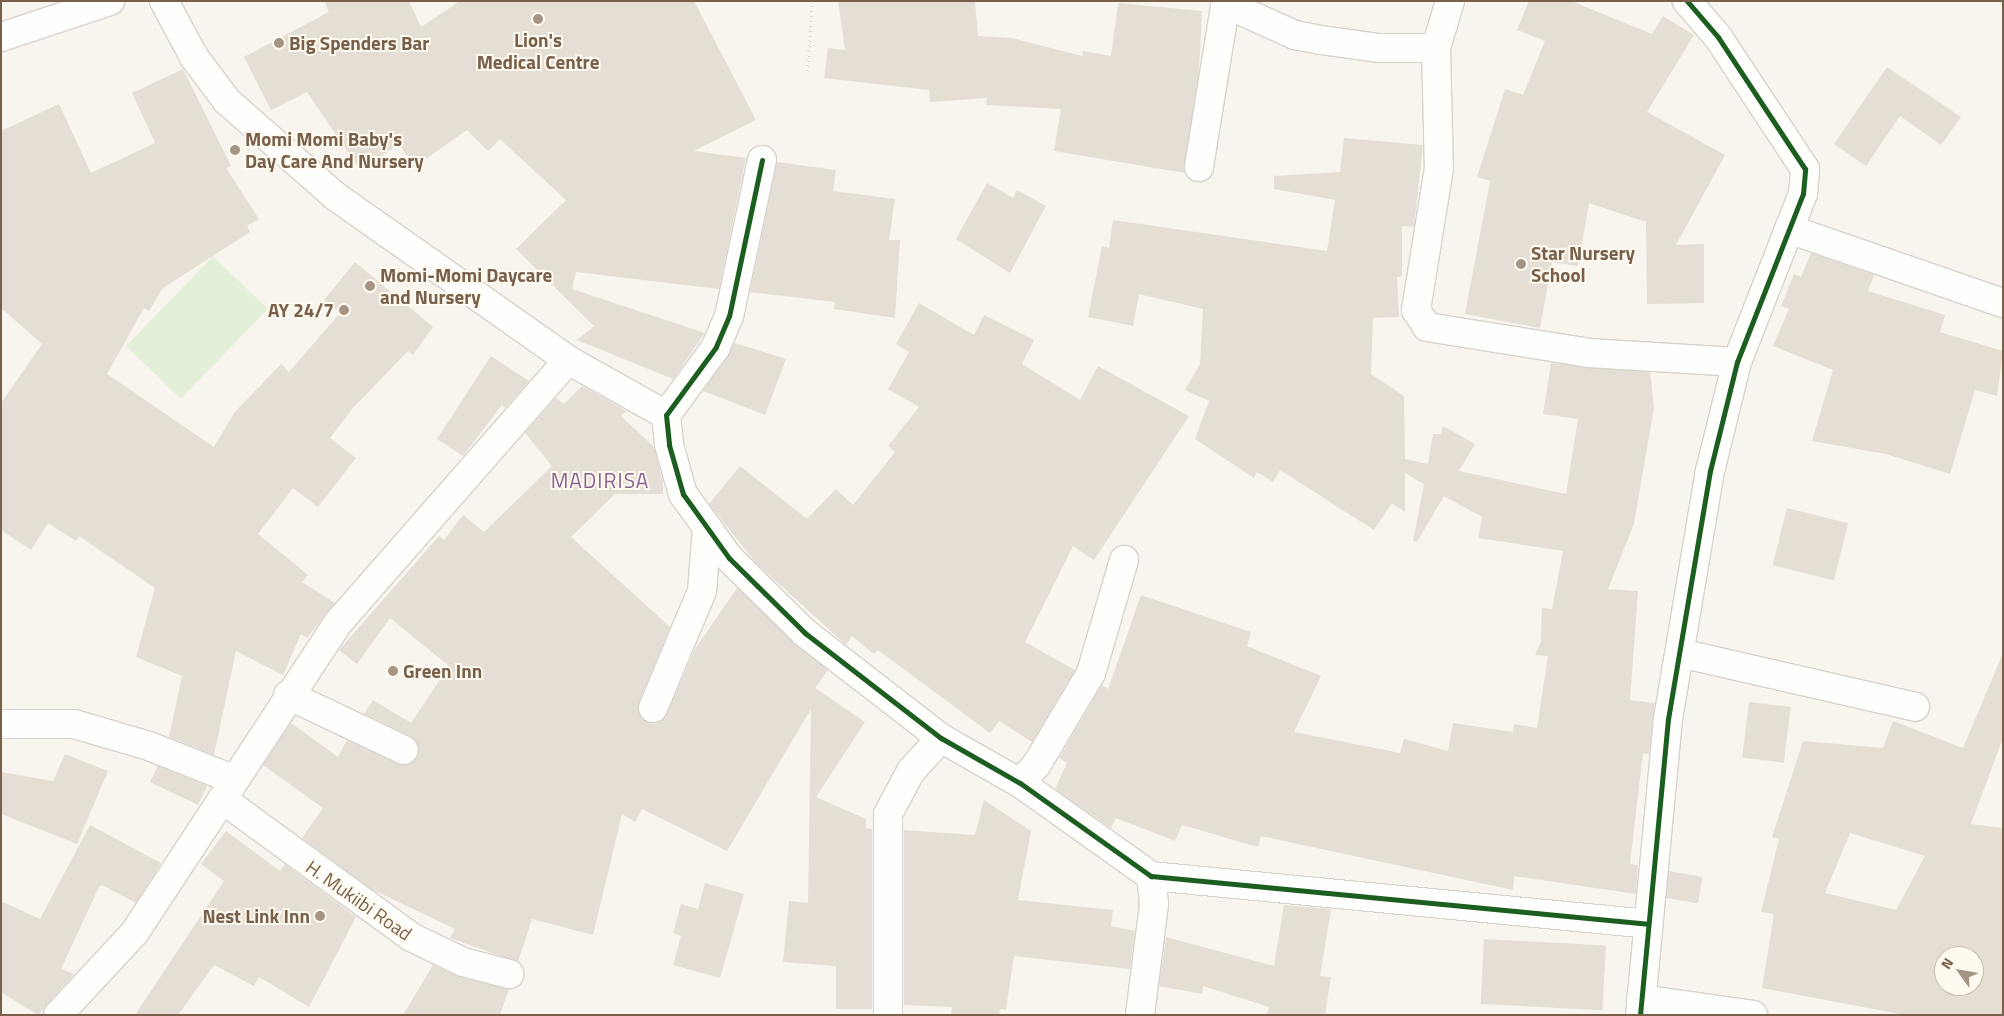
<!DOCTYPE html>
<style>
body{margin:0}
#map{position:relative;width:2004px;height:1016px;overflow:hidden;background:#f8f5ee;font-family:"Titillium Web",sans-serif}
div>[style]{position:absolute}
[style*='--x']{left:calc(var(--x)*1px);top:calc(var(--y)*1px);width:calc(var(--w)*1px);rotate:calc(var(--a)*1deg)}
.green>*{inset:0;background:#e3f0d8;transform-origin:0 0}
.building>*{inset:0;background:#e5ded5;transform-origin:0 0}
.path>*{height:3px;margin-top:-1.5px;transform-origin:0;background:repeating-linear-gradient(90deg,#dbd5cf 0 1px,transparent 0 5px)}
.roads{filter:drop-shadow(1px 0 #d7d2cb) drop-shadow(-1px 0 #d7d2cb) drop-shadow(0 1px #d7d2cb) drop-shadow(0 -1px #d7d2cb)}
.minor>*{height:28px;margin:-14px;padding:0 14px;transform-origin:14px;border-radius:14px;background:#fefefc}
.cycleway>*{height:5px;margin:-2.5px;padding:0 2.5px;transform-origin:2.5px;border-radius:2.5px;background:#1b5e20}
.dots>*{width:14px;height:14px;translate:-50% -50%;box-sizing:border-box;border:2px solid #fffaef;border-radius:50%}
span{translate:-50% -50%;white-space:nowrap;text-align:center;line-height:1.15;-webkit-text-stroke:4px #fffaef;paint-order:stroke}
.poi-label{font-size:19px;color:#78604b;font-weight:700}
.left{translate:0 -50%;text-align:left}
.right{translate:-100% -50%;text-align:right}
.street-label{font-size:19px;color:#78604b}
.quarter-label{font-size:21px;color:#896394;letter-spacing:1px}
.frame{position:absolute;inset:0;border:2px solid #78604b;pointer-events:none}
.north{position:absolute;left:1934px;top:946px;width:50px;height:50px;box-sizing:border-box;background:#fffaef;border:1px solid #c9bcad;border-radius:50%;rotate:302deg;font-size:14px;font-weight:700;line-height:20px;text-align:center;color:#78604b}
.north::after{content:'';display:block;margin:auto;width:18px;height:22px;background:#a59484;clip-path:polygon(50% 0,100% 100%,50% 72%,0 100%)}
</style>
<div id="map">
<div class="green">
<div style="left:213px;top:256px;width:76px;height:125px;rotate:44deg"></div>
</div>
<div class="building">
<div style="clip-path:polygon(324px 1px,409px 1px,421px 27px,460px 1px,694px 1px,756px 120px,694px 151px,746px 158px,719px 289px,576px 272px,572px 289px,705px 333px,673px 379px,577px 340px,594px 326px,516px 249px,566px 200px,500px 139px,488px 151px,467px 130px,414px 167px,399px 144px,360px 170px,307px 92px,271px 110px,244px 57px,329px 12px)"></div>
<div style="clip-path:polygon(838px 1px,975px 1px,978px 36px,1012px 38px,1082px 56px,1083px 51px,1111px 56px,1118px 3px,1202px 11px,1199px 71px,1185px 173px,1054px 151px,1061px 109px,986px 105px,987px 98px,930px 102px,929px 90px,824px 78px,828px 48px,845px 50px)"></div>
<div style="clip-path:polygon(1529px 1px,1571px 1px,1652px 34px,1663px 16px,1694px 35px,1647px 112px,1725px 155px,1676px 245px,1704px 244px,1704px 303px,1647px 304px,1646px 222px,1589px 203px,1578px 266px,1552px 262px,1540px 328px,1465px 314px,1490px 181px,1477px 177px,1505px 89px,1523px 95px,1545px 41px,1517px 30px)"></div>
<div style="clip-path:polygon(1887px 67px,1961px 117px,1941px 145px,1900px 116px,1866px 166px,1834px 144px)"></div>
<div style="clip-path:polygon(183px 69px,231px 166px,226px 168px,259px 219px,247px 226px,250px 232px,163px 288px,149px 311px,144px 308px,107px 374px,214px 447px,234px 413px,281px 364px,289px 372px,340px 313px,324px 300px,355px 262px,433px 327px,413px 355px,408px 351px,353px 408px,330px 438px,356px 458px,318px 507px,293px 488px,258px 534px,308px 575px,302px 582px,335px 603px,307px 638px,301px 634px,283px 675px,236px 651px,214px 755px,169px 737px,182px 676px,136px 657px,155px 588px,79px 536px,76px 541px,48px 523px,31px 550px,1px 530px,1px 403px,42px 344px,1px 308px,1px 131px,59px 104px,91px 173px,155px 143px,132px 93px)"></div>
<div style="clip-path:polygon(1344px 138px,1423px 145px,1414px 227px,1402px 226px,1402px 276px,1397px 277px,1399px 317px,1373px 318px,1371px 374px,1404px 396px,1405px 459px,1428px 464px,1433px 434px,1441px 434px,1443px 426px,1475px 444px,1459px 471px,1566px 494px,1578px 419px,1543px 414px,1551px 363px,1650px 372px,1654px 408px,1634px 524px,1608px 589px,1638px 591px,1630px 700px,1655px 703px,1649px 754px,1643px 753px,1630px 864px,1638px 865px,1636px 894px,1514px 876px,1513px 890px,1261px 836px,1258px 847px,1182px 825px,1175px 841px,1116px 818px,1111px 828px,1055px 789px,1067px 763px,1059px 758px,1102px 685px,1108px 689px,1141px 595px,1251px 632px,1247px 646px,1321px 676px,1294px 732px,1400px 753px,1404px 739px,1448px 751px,1453px 723px,1513px 732px,1514px 724px,1537px 728px,1548px 656px,1535px 655px,1541px 641px,1542px 608px,1552px 609px,1563px 551px,1478px 538px,1482px 517px,1444px 496px,1417px 542px,1413px 541px,1424px 484px,1405px 473px,1405px 512px,1392px 503px,1374px 530px,1280px 470px,1273px 482px,1257px 472px,1254px 478px,1195px 439px,1209px 401px,1185px 390px,1200px 364px,1203px 309px,1139px 294px,1133px 326px,1088px 317px,1102px 246px,1109px 248px,1113px 220px,1327px 251px,1335px 200px,1274px 189px,1274px 176px,1340px 172px)"></div>
<div style="clip-path:polygon(777px 162px,836px 170px,833px 191px,895px 199px,889px 240px,900px 240px,895px 318px,834px 309px,835px 302px,750px 292px)"></div>
<div style="clip-path:polygon(987px 183px,1013px 198px,1017px 190px,1046px 206px,1010px 273px,956px 239px)"></div>
<div style="clip-path:polygon(1811px 253px,1874px 275px,1868px 291px,1945px 315px,1940px 332px,2003px 351px,1997px 396px,1975px 390px,1950px 474px,1886px 454px,1812px 441px,1833px 370px,1773px 346px,1789px 309px,1781px 306px,1794px 274px,1801px 277px)"></div>
<div style="clip-path:polygon(919px 303px,974px 335px,984px 315px,1034px 340px,1022px 364px,1080px 400px,1098px 366px,1189px 416px,1094px 560px,1073px 546px,1025px 642px,1075px 670px,1032px 742px,999px 721px,990px 733px,878px 650px,874px 654px,852px 636px,846px 645px,755px 562px,709px 504px,740px 466px,807px 519px,836px 489px,853px 505px,895px 452px,888px 446px,919px 407px,888px 389px,909px 352px,896px 344px)"></div>
<div style="clip-path:polygon(735px 343px,786px 359px,765px 415px,703px 391px)"></div>
<div style="clip-path:polygon(491px 356px,529px 381px,505px 408px,502px 405px,463px 456px,437px 439px)"></div>
<div style="clip-path:polygon(582px 386px,626px 411px,621px 416px,654px 447px,663px 482px,663px 494px,615px 494px,571px 537px,670px 627px,639px 702px,641px 718px,654px 724px,667px 714px,695px 649px,737px 588px,828px 670px,815px 688px,865px 722px,816px 797px,866px 819px,866px 828px,872px 829px,872px 1009px,836px 1009px,836px 966px,783px 962px,789px 901px,808px 903px,811px 709px,727px 851px,642px 809px,635px 822px,622px 814px,593px 935px,532px 919px,518px 962px,450px 938px,455px 929px,371px 889px,302px 838px,323px 808px,263px 765px,291px 723px,338px 757px,347px 740px,398px 764px,406px 765px,418px 757px,419px 748px,411px 736px,364px 714px,373px 700px,411px 723px,449px 666px,390px 618px,357px 664px,339px 650px,439px 536px,444px 540px,463px 515px,484px 532px,552px 466px,525px 433px,556px 398px,564px 404px)"></div>
<div style="left:1787px;top:508px;width:63px;height:59px;rotate:14deg"></div>
<div style="clip-path:polygon(evenodd,2003px 653px,2003px 738px,1971px 824px,2003px 828px,2003px 1015px,1905px 1015px,1762px 988px,1774px 914px,1761px 912px,1779px 839px,1772px 837px,1803px 741px,1883px 748px,1893px 721px,1963px 748px,2003px 653px,1850px 833px,1925px 856px,1896px 910px,1825px 893px,1850px 833px,2003px 653px,1944px 956px,1974px 956px,1974px 986px,1944px 986px,1944px 956px)"></div>
<div style="left:1749px;top:702px;width:42px;height:56px;rotate:7deg"></div>
<div style="clip-path:polygon(65px 754px,108px 771px,77px 844px,1px 814px,1px 772px,53px 781px)"></div>
<div style="clip-path:polygon(158px 766px,207px 786px,198px 805px,150px 782px)"></div>
<div style="clip-path:polygon(984px 800px,1031px 831px,1018px 900px,1113px 910px,1111px 926px,1135px 931px,1130px 969px,1014px 956px,1006px 1010px,1000px 1009px,999px 1015px,951px 1015px,952px 1007px,904px 1005px,904px 830px,975px 835px)"></div>
<div style="clip-path:polygon(90px 825px,161px 863px,136px 903px,102px 885px,99px 887px,61px 969px,74px 974px,38px 1015px,1px 992px,1px 901px,40px 919px)"></div>
<div style="clip-path:polygon(226px 831px,280px 871px,285px 864px,356px 917px,309px 1007px,259px 977px,254px 986px,214px 965px,178px 1015px,135px 1015px,224px 881px,201px 864px)"></div>
<div style="left:1669px;top:871px;width:34px;height:27px;rotate:10deg"></div>
<div style="clip-path:polygon(705px 883px,744px 894px,720px 978px,673px 965px,681px 936px,673px 933px,681px 904px,698px 909px)"></div>
<div style="clip-path:polygon(1284px 905px,1331px 909px,1320px 976px,1331px 977px,1325px 1015px,1267px 1015px,1269px 1007px,1203px 986px,1202px 994px,1159px 986px,1166px 937px,1274px 966px)"></div>
<div style="left:1484px;top:939px;width:122px;height:65px;rotate:3deg"></div>
<div style="clip-path:polygon(433px 965px,459px 977px,509px 989px,500px 1015px,403px 1015px)"></div>
</div>
<div class="path">
<div style="--x:808;--y:71;--w:70;--a:-86.7"></div>
</div>
<div class="roads">
<div class="minor">
<div style="--x:164;--y:1;--w:64;--a:61.8"></div>
<div style="--x:194;--y:57;--w:55;--a:53.1"></div>
<div style="--x:227;--y:101;--w:144;--a:41.3"></div>
<div style="--x:335;--y:196;--w:285;--a:35.1"></div>
<div style="--x:568;--y:360;--w:112;--a:29.3"></div>
<div style="--x:1450;--y:1;--w:49;--a:106.6"></div>
<div style="--x:1436;--y:48;--w:120;--a:88.6"></div>
<div style="--x:1439;--y:168;--w:144;--a:99.2"></div>
<div style="--x:1416;--y:310;--w:20;--a:57"></div>
<div style="--x:1427;--y:327;--w:164;--a:9.1"></div>
<div style="--x:1589;--y:353;--w:148;--a:3.5"></div>
<div style="--x:1226;--y:4;--w:76;--a:24.2"></div>
<div style="--x:1295;--y:35;--w:26;--a:11"></div>
<div style="--x:1321;--y:40;--w:59;--a:7.9"></div>
<div style="--x:1379;--y:48;--w:57;--a:0"></div>
<div style="--x:1;--y:37;--w:115;--a:-18.3"></div>
<div style="--x:762;--y:160;--w:159;--a:101.9"></div>
<div style="--x:729;--y:316;--w:34;--a:113"></div>
<div style="--x:716;--y:347;--w:84;--a:126.3"></div>
<div style="--x:666;--y:415;--w:30;--a:84"></div>
<div style="--x:669;--y:445;--w:51;--a:74.1"></div>
<div style="--x:683;--y:494;--w:79;--a:54.3"></div>
<div style="--x:729;--y:558;--w:107;--a:44.6"></div>
<div style="--x:805;--y:633;--w:172;--a:37.7"></div>
<div style="--x:941;--y:738;--w:91;--a:29.7"></div>
<div style="--x:1020;--y:783;--w:161;--a:35.4"></div>
<div style="--x:1151;--y:876;--w:499;--a:5.5"></div>
<div style="--x:1199;--y:167;--w:168;--a:-80.8"></div>
<div style="--x:1789;--y:229;--w:226;--a:19.1"></div>
<div style="--x:1680;--y:653;--w:241;--a:12.9"></div>
<div style="--x:288;--y:695;--w:128;--a:25.4"></div>
<div style="--x:653;--y:708;--w:127;--a:-67.3"></div>
<div style="--x:702;--y:591;--w:64;--a:-85.5"></div>
<div style="--x:1;--y:724;--w:73;--a:0"></div>
<div style="--x:74;--y:724;--w:78;--a:16.3"></div>
<div style="--x:149;--y:746;--w:92;--a:21.6"></div>
<div style="--x:1020;--y:783;--w:25;--a:-48"></div>
<div style="--x:1037;--y:764;--w:106;--a:-59.3"></div>
<div style="--x:1091;--y:673;--w:118;--a:-73.7"></div>
<div style="--x:222;--y:799;--w:234;--a:36.1"></div>
<div style="--x:411;--y:937;--w:58;--a:25.7"></div>
<div style="--x:463;--y:962;--w:48;--a:14.6"></div>
<div style="--x:1641;--y:999;--w:113;--a:8.1"></div>
<div style="--x:58;--y:1015;--w:113;--a:-47.1"></div>
<div style="--x:135;--y:932;--w:370;--a:-56.7"></div>
<div style="--x:338;--y:623;--w:349;--a:-48.8"></div>
<div style="--x:888;--y:1015;--w:201;--a:-90"></div>
<div style="--x:888;--y:814;--w:49;--a:-61.9"></div>
<div style="--x:911;--y:771;--w:45;--a:-47.7"></div>
<div style="--x:1140;--y:1015;--w:112;--a:-82.8"></div>
<div style="--x:1154;--y:904;--w:28;--a:-96"></div>
<div style="--x:1640;--y:1015;--w:297;--a:-84.6"></div>
<div style="--x:1668;--y:719;--w:252;--a:-80.4"></div>
<div style="--x:1710;--y:471;--w:112;--a:-76.1"></div>
<div style="--x:1737;--y:362;--w:180;--a:-68.6"></div>
<div style="--x:1803;--y:194;--w:25;--a:-85"></div>
<div style="--x:1805;--y:169;--w:158;--a:-123.4"></div>
<div style="--x:1718;--y:37;--w:48;--a:-130.7"></div>
</div>
</div>
<div class="cycleway">
<div style="--x:762;--y:160;--w:159;--a:101.9"></div>
<div style="--x:729;--y:316;--w:34;--a:113"></div>
<div style="--x:716;--y:347;--w:84;--a:126.3"></div>
<div style="--x:666;--y:415;--w:30;--a:84"></div>
<div style="--x:669;--y:445;--w:51;--a:74.1"></div>
<div style="--x:683;--y:494;--w:79;--a:54.3"></div>
<div style="--x:729;--y:558;--w:107;--a:44.6"></div>
<div style="--x:805;--y:633;--w:172;--a:37.7"></div>
<div style="--x:941;--y:738;--w:91;--a:29.7"></div>
<div style="--x:1020;--y:783;--w:161;--a:35.4"></div>
<div style="--x:1151;--y:876;--w:499;--a:5.5"></div>
<div style="--x:1640;--y:1015;--w:297;--a:-84.6"></div>
<div style="--x:1668;--y:719;--w:252;--a:-80.4"></div>
<div style="--x:1710;--y:471;--w:112;--a:-76.1"></div>
<div style="--x:1737;--y:362;--w:180;--a:-68.6"></div>
<div style="--x:1803;--y:194;--w:25;--a:-85"></div>
<div style="--x:1805;--y:169;--w:158;--a:-123.4"></div>
<div style="--x:1718;--y:37;--w:48;--a:-130.7"></div>
</div>
<div class="dots">
<div style="left:538px;top:19px;background:#a59484"></div>
<div style="left:279px;top:43px;background:#a59484"></div>
<div style="left:235px;top:150px;background:#a59484"></div>
<div style="left:1521px;top:264px;background:#a59484"></div>
<div style="left:370px;top:286px;background:#a59484"></div>
<div style="left:344px;top:310px;background:#a59484"></div>
<div style="left:393px;top:671px;background:#a59484"></div>
<div style="left:320px;top:916px;background:#a59484"></div>
</div>
<div class="poi-label">
<span style="left:538px;top:51px">Lion's<br>Medical Centre</span>
<span class="left" style="left:289px;top:43px">Big Spenders Bar</span>
<span class="left" style="left:245px;top:150px">Momi Momi Baby's<br>Day Care And Nursery</span>
<span class="left" style="left:1531px;top:264px">Star Nursery<br>School</span>
<span class="left" style="left:380px;top:286px">Momi-Momi Daycare<br>and Nursery</span>
<span class="right" style="left:334px;top:310px">AY 24/7</span>
<span class="left" style="left:403px;top:671px">Green Inn</span>
<span class="right" style="left:310px;top:916px">Nest Link Inn</span>
</div>
<div class="street-label">
<span style="left:359px;top:900px;rotate:35deg">H. Mukiibi Road</span>
</div>
<div class="quarter-label">
<span style="left:600px;top:480px">MADIRISA</span>
</div>
<div class="frame"></div>
<div class="north">N</div>
</div>
